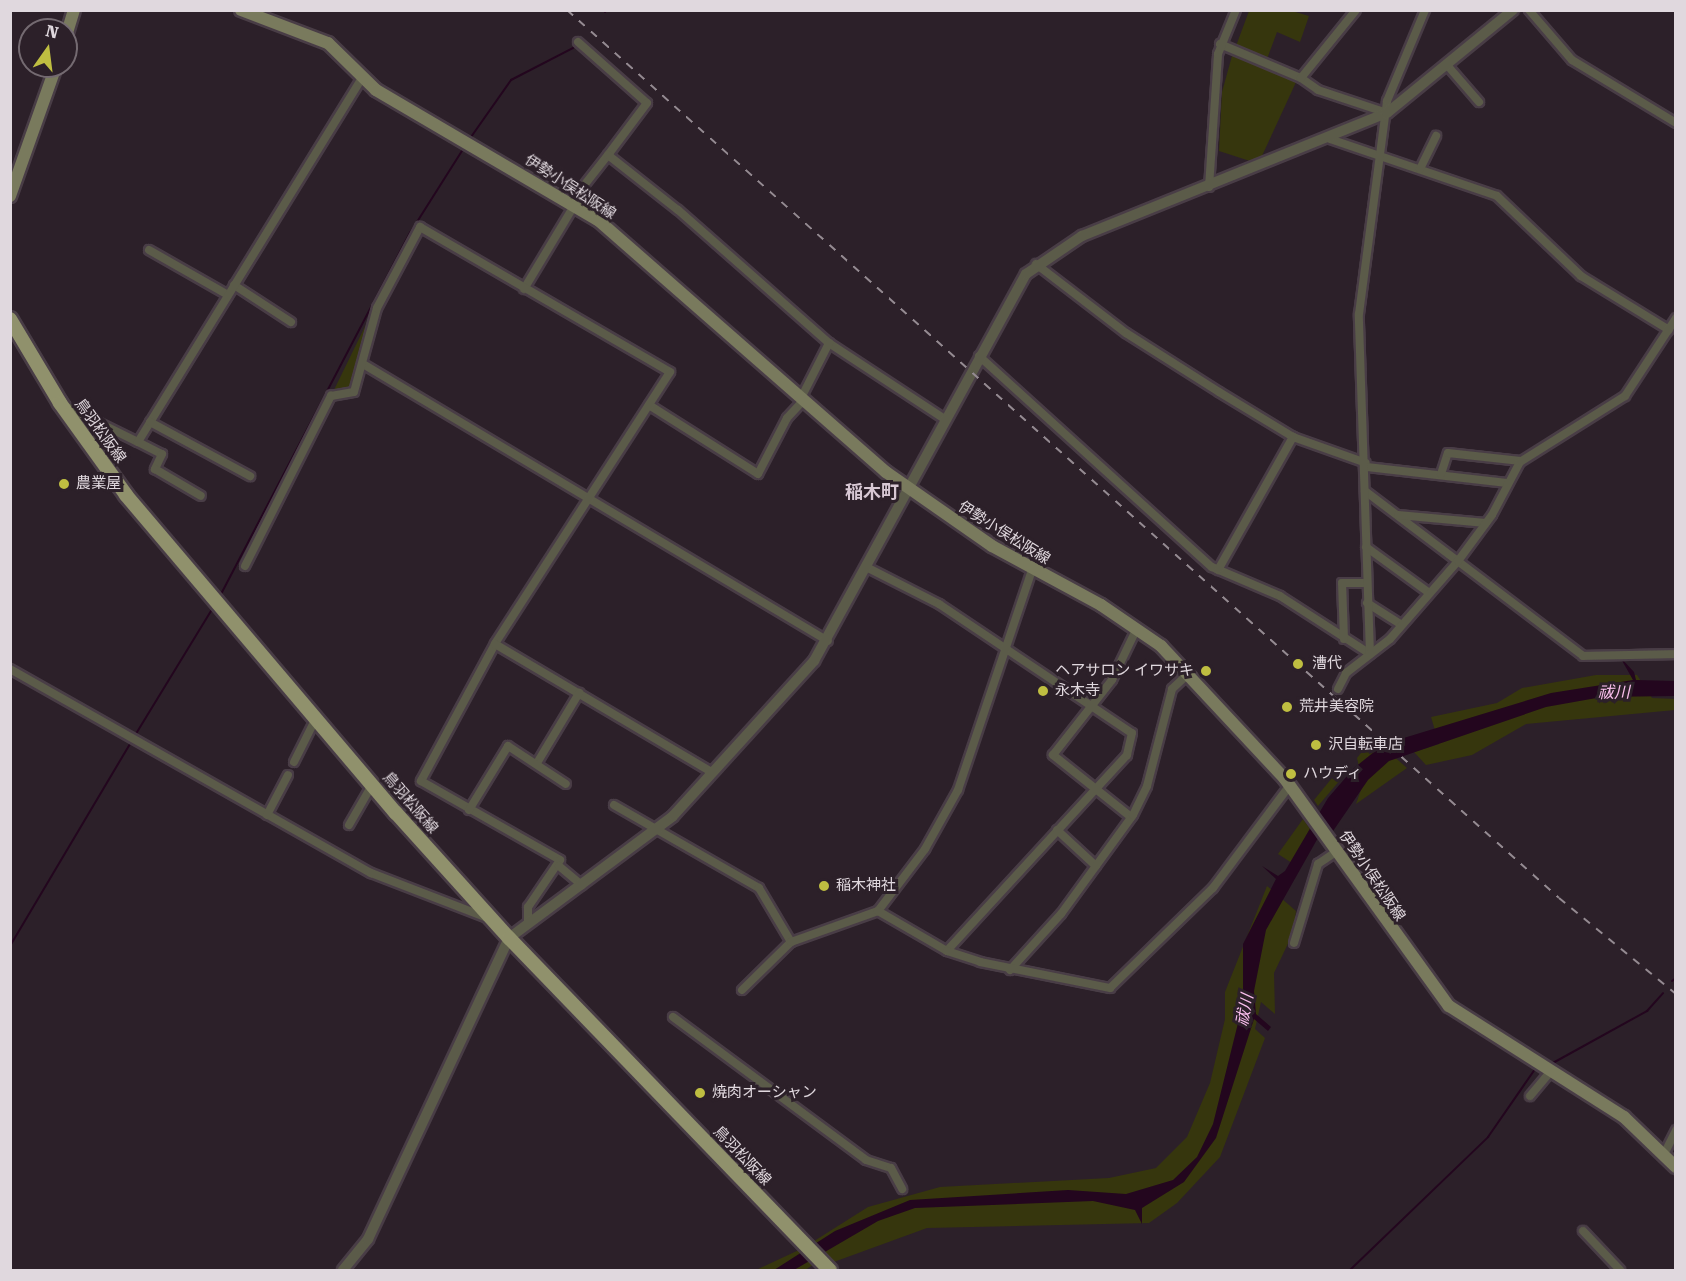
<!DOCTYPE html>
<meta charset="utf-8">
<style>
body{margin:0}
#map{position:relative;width:1686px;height:1281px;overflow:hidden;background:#2c2029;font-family:"Roboto Serif","Noto Sans JP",serif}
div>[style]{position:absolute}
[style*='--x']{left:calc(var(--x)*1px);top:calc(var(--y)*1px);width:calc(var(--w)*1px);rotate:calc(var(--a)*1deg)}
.green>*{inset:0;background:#36360d}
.water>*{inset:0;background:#23061e}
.stream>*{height:2px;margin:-1px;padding:0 1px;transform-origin:1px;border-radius:1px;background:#23061e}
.roads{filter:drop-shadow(2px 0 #493d46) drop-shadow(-2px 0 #493d46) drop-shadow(0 2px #493d46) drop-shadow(0 -2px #493d46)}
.minor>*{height:8px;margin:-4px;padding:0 4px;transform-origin:4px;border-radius:4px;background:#5b5b49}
.tertiary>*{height:10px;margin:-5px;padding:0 5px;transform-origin:5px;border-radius:5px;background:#5b5b49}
.secondary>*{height:12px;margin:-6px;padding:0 6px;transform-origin:6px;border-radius:6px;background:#797a5d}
.primary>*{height:14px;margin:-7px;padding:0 7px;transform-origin:7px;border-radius:7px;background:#90916c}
.rail>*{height:2px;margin-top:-1px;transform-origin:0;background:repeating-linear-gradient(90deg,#958b92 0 8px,transparent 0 16px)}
.dots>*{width:16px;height:16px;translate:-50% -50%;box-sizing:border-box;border:3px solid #2c2029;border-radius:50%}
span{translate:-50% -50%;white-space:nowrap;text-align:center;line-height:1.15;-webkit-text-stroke:6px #2c2029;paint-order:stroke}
.street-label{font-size:15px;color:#e0d8de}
.poi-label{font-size:15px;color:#e0d8de}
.left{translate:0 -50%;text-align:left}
.right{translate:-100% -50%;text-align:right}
.water-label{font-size:16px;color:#fcc0ef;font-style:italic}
.quarter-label{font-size:18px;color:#d8c8d4;font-weight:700}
.frame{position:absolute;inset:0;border:12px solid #e0d8de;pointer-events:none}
.north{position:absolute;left:18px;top:18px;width:60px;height:60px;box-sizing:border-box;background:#2c2029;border:2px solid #746a71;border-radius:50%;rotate:14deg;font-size:16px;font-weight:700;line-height:24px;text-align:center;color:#e0d8de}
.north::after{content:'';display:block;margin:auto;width:21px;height:27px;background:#bfbe41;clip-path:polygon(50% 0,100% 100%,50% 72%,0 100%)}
</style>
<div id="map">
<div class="green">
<div style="clip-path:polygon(1249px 11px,1292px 11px,1309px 16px,1300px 42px,1277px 32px,1267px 59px,1236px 46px)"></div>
<div style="clip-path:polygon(1232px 56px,1297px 80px,1261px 158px,1253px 162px,1219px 151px,1222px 92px)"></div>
<div style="clip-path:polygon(373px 310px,353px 389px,333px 392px)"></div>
<div style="clip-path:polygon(1596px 675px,1637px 675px,1652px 698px,1675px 699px,1675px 710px,1526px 724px,1472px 755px,1426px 765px,1414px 752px,1439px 744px,1431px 717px,1497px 703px,1522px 688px)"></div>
<div style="clip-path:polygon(1373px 738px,1407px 768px,1356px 804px,1363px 784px,1357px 758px)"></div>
<div style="clip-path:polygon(1336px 773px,1341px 779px,1318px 806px,1314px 800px)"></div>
<div style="clip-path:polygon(1303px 819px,1310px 829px,1292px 863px,1278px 854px)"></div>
<div style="clip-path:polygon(1267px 886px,1296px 911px,1293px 933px,1274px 973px,1275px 1014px,1261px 1002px,1255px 1029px,1265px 1038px,1220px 1157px,1177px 1203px,1149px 1223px,927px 1228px,831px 1263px,811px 1243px,868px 1207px,940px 1187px,1109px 1178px,1156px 1168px,1187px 1137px,1210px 1083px,1225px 1019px,1225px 992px)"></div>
<div style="clip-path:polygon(801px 1249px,816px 1263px,805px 1270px,756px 1270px)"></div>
</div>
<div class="water">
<div style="clip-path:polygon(1620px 657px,1634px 672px,1636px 680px,1675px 681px,1675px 696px,1602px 697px,1546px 707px,1389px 761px,1368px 780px,1331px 834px,1319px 836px,1266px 930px,1254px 991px,1256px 1014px,1271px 1027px,1268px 1031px,1254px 1019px,1216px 1138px,1184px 1182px,1142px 1208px,1142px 1224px,1135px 1210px,1093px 1201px,915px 1208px,878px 1221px,794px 1270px,774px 1270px,835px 1231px,910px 1200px,1068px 1190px,1126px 1194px,1173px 1180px,1197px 1157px,1213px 1124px,1243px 1003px,1243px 944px,1276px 879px,1262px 866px,1278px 876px,1285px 871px,1328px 798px,1354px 768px,1384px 744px,1551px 693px,1633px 680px)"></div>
</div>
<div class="stream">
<div style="--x:605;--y:12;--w:2;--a:-63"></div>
<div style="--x:471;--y:137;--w:70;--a:-54.9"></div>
<div style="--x:511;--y:80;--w:70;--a:-27.3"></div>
<div style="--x:220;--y:596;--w:410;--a:-62.4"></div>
<div style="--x:410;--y:233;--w:103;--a:-57.7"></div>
<div style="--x:134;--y:737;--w:153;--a:-58.6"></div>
<div style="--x:10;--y:946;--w:237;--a:-59.3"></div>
<div style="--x:1672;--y:981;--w:5;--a:-37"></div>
<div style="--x:1551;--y:1064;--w:110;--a:-28.9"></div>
<div style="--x:1647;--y:1011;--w:24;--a:-48"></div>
<div style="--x:1350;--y:1270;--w:192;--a:-43.9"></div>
<div style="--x:1488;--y:1137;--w:83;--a:-55.3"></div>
</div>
<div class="roads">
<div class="minor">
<div style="--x:1529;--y:10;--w:66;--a:49.3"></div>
<div style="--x:1572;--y:60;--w:122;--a:31.2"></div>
<div style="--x:578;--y:42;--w:92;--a:41.5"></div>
<div style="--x:647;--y:103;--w:65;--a:126.9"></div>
<div style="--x:1220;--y:44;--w:88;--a:22.8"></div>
<div style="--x:1301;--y:78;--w:21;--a:35"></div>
<div style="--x:1318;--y:90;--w:73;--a:18.4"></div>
<div style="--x:1447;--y:65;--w:49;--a:49.1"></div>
<div style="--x:1301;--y:78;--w:87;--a:-51"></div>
<div style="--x:1330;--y:139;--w:176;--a:18.8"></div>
<div style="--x:1497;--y:196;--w:116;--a:43.6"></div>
<div style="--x:1581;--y:276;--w:103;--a:31.5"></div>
<div style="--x:1420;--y:169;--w:37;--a:-64"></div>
<div style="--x:1209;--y:187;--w:133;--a:-86.1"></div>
<div style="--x:1218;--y:54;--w:48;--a:-67.8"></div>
<div style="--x:571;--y:202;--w:60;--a:-51.8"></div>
<div style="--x:608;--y:155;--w:89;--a:38.2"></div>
<div style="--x:678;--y:210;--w:201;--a:41.4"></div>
<div style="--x:829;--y:343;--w:140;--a:33.3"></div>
<div style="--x:149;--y:250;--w:91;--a:29.7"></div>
<div style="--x:1036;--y:264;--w:113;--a:37.5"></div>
<div style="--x:1126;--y:333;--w:110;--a:32.4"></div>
<div style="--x:1219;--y:392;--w:87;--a:31.3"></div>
<div style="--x:1293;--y:437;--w:77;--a:19.6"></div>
<div style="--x:234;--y:285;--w:68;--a:33"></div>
<div style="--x:524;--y:289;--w:99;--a:-59"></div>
<div style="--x:979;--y:356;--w:314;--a:42.2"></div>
<div style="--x:1212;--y:567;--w:74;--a:23.1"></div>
<div style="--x:1280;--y:596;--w:107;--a:32.8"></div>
<div style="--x:363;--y:364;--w:541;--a:30.78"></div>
<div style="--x:801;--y:398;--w:62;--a:-63"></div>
<div style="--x:649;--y:405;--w:129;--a:32.3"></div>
<div style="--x:758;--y:474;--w:63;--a:-62.6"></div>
<div style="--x:787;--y:418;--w:25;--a:-47"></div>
<div style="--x:65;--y:406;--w:81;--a:26.3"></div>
<div style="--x:138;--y:442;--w:427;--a:-58.4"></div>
<div style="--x:150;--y:422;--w:114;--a:28.4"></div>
<div style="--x:138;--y:442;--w:27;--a:27"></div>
<div style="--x:162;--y:454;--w:17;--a:115"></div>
<div style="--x:155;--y:469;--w:53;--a:30.4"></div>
<div style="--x:1367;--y:467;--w:141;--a:6.5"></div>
<div style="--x:1441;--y:474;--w:22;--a:-72"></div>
<div style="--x:1448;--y:453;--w:73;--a:6.3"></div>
<div style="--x:1365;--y:491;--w:273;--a:37.1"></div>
<div style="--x:1583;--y:656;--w:93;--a:-1.2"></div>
<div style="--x:1398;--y:515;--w:88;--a:5.2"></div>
<div style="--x:1366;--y:547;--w:77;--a:36"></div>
<div style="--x:245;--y:566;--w:191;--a:-63.2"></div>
<div style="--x:331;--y:396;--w:23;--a:-10"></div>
<div style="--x:354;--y:392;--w:87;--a:-74.7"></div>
<div style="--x:377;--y:308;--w:92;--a:-62"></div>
<div style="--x:420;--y:227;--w:289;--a:30.1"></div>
<div style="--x:670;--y:372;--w:323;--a:122.8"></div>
<div style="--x:495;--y:644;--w:156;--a:118.4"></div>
<div style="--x:421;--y:781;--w:160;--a:29.6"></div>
<div style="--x:560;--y:860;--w:57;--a:124.2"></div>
<div style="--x:528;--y:907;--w:16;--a:90"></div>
<div style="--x:868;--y:568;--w:80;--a:26.9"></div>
<div style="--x:939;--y:604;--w:232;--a:33.8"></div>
<div style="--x:1132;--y:733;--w:23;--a:103"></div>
<div style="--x:1127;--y:755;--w:266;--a:132.6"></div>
<div style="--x:1218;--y:570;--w:153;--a:-60.6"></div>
<div style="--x:1367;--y:603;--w:41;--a:32.2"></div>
<div style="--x:1344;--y:639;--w:56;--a:-92"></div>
<div style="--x:1342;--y:583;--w:24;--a:0"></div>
<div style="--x:495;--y:644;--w:253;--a:30.6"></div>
<div style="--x:1370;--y:654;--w:340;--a:-91.9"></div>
<div style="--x:1359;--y:314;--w:215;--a:-82.5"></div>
<div style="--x:1387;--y:101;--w:99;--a:-67.3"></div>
<div style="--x:10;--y:669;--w:415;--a:29.5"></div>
<div style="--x:371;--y:873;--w:128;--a:21.1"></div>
<div style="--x:1338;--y:689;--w:18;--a:-63"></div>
<div style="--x:1346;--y:673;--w:56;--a:-37.7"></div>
<div style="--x:1390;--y:639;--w:103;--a:-48.9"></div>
<div style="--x:1458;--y:561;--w:57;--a:-53.5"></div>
<div style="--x:1492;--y:515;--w:60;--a:-62.2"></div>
<div style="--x:1520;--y:462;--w:124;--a:-32.2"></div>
<div style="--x:1625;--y:396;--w:93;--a:-56.8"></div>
<div style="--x:294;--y:762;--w:49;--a:-63.4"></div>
<div style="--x:537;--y:763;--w:82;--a:-59"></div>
<div style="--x:614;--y:805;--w:167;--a:29.8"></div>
<div style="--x:759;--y:888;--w:63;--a:59.3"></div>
<div style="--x:469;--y:810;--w:75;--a:-58.6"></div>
<div style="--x:508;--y:746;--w:69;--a:33.2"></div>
<div style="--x:267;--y:815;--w:45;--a:-62.3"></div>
<div style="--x:1131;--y:817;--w:100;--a:-141.5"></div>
<div style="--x:1053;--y:755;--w:95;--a:-51.8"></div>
<div style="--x:1112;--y:680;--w:58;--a:-64.3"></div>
<div style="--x:349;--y:825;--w:46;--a:-60.1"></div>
<div style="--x:1057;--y:830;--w:53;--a:42.7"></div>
<div style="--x:559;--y:866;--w:30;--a:40"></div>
<div style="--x:878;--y:911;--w:78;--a:-52.8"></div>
<div style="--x:925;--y:849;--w:68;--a:-60.8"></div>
<div style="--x:958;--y:790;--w:232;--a:-71.4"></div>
<div style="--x:1294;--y:943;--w:83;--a:-73.1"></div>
<div style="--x:1318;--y:864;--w:23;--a:-34"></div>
<div style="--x:1010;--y:970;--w:76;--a:-47.7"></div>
<div style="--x:1061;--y:914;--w:122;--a:-54"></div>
<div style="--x:1133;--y:815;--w:32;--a:-64"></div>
<div style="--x:1147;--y:786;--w:100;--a:-75.5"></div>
<div style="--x:1172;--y:689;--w:22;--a:-43"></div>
<div style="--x:742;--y:990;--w:69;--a:-44.4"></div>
<div style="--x:791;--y:942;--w:92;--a:-19.6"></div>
<div style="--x:878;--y:911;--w:80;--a:30.1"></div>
<div style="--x:947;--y:951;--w:35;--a:18"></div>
<div style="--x:980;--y:962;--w:133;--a:11.3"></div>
<div style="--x:1110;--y:988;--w:144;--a:-44.2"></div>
<div style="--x:1213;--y:888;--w:129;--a:-53.2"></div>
<div style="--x:673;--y:1017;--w:240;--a:36.5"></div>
<div style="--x:866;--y:1160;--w:26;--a:18"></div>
<div style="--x:891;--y:1168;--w:24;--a:62"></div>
<div style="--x:1530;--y:1096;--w:34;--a:-50"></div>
<div style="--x:1663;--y:1156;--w:29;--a:-63"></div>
<div style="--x:1583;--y:1231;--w:54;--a:46.5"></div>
</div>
<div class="tertiary">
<div style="--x:343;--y:1270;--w:40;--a:-51"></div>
<div style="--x:368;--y:1239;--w:332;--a:-64.9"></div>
<div style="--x:509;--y:938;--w:204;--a:-36.6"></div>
<div style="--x:673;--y:816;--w:210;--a:-47.7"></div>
<div style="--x:814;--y:661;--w:441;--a:-61.3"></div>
<div style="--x:1026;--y:274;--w:68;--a:-34.2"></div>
<div style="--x:1082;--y:236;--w:329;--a:-22"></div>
<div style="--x:1387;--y:113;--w:163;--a:-39.3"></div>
</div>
<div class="secondary">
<div style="--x:241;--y:10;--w:93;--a:20.8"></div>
<div style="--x:328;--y:43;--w:67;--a:44.4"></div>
<div style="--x:376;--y:90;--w:257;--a:30.4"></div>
<div style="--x:598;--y:220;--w:383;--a:41.2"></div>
<div style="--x:886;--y:472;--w:129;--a:34.9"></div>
<div style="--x:992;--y:546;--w:124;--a:28.4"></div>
<div style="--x:1101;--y:605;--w:73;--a:34.3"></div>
<div style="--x:1161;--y:646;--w:182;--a:47"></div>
<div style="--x:1285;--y:779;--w:280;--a:54.2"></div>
<div style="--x:1449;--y:1006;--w:207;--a:32.4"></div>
<div style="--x:1624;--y:1117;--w:72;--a:43.9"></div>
<div style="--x:66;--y:36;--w:27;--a:-73"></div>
<div style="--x:10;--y:196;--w:138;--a:-70.5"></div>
</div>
<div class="primary">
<div style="--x:10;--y:319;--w:98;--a:59.2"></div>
<div style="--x:60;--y:403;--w:113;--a:54.3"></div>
<div style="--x:126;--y:495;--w:417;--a:49.7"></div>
<div style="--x:396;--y:813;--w:169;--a:47.9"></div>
<div style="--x:509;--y:938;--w:462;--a:46"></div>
</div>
</div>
<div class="rail">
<div style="--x:567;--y:10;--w:1331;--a:41.83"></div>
<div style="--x:1559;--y:898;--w:151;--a:39.4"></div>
</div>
<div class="dots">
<div style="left:64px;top:484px;background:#bfbe41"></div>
<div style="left:1298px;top:664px;background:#bfbe41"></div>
<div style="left:1206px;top:671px;background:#bfbe41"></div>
<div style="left:1043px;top:691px;background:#bfbe41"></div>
<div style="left:1287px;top:707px;background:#bfbe41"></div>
<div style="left:1316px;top:745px;background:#bfbe41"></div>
<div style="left:1291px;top:774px;background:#bfbe41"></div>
<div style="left:824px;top:886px;background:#bfbe41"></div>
<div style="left:700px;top:1093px;background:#bfbe41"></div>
</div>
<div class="street-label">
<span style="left:570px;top:187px;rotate:33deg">伊勢小俣松阪線</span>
<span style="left:100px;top:431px;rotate:54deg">鳥羽松阪線</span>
<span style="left:1004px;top:533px;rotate:32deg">伊勢小俣松阪線</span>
<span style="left:410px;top:803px;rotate:49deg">鳥羽松阪線</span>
<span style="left:1372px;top:876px;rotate:56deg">伊勢小俣松阪線</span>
<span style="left:742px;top:1156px;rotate:46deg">鳥羽松阪線</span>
</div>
<div class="poi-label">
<span class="left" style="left:76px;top:484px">農業屋</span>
<span class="left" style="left:1312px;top:664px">漕代</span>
<span class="right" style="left:1194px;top:671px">ヘアサロン イワサキ</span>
<span class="left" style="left:1055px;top:691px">永木寺</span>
<span class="left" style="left:1299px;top:707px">荒井美容院</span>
<span class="left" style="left:1328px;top:745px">沢自転車店</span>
<span class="left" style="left:1303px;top:774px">ハウディ</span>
<span class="left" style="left:836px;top:886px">稲木神社</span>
<span class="left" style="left:712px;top:1093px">焼肉オーシャン</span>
</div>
<div class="water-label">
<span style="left:1614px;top:693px;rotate:-1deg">祓川</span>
<span style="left:1245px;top:1010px;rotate:-79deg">祓川</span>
</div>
<div class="quarter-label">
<span style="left:872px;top:492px">稲木町</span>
</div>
<div class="frame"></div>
<div class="north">N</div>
</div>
